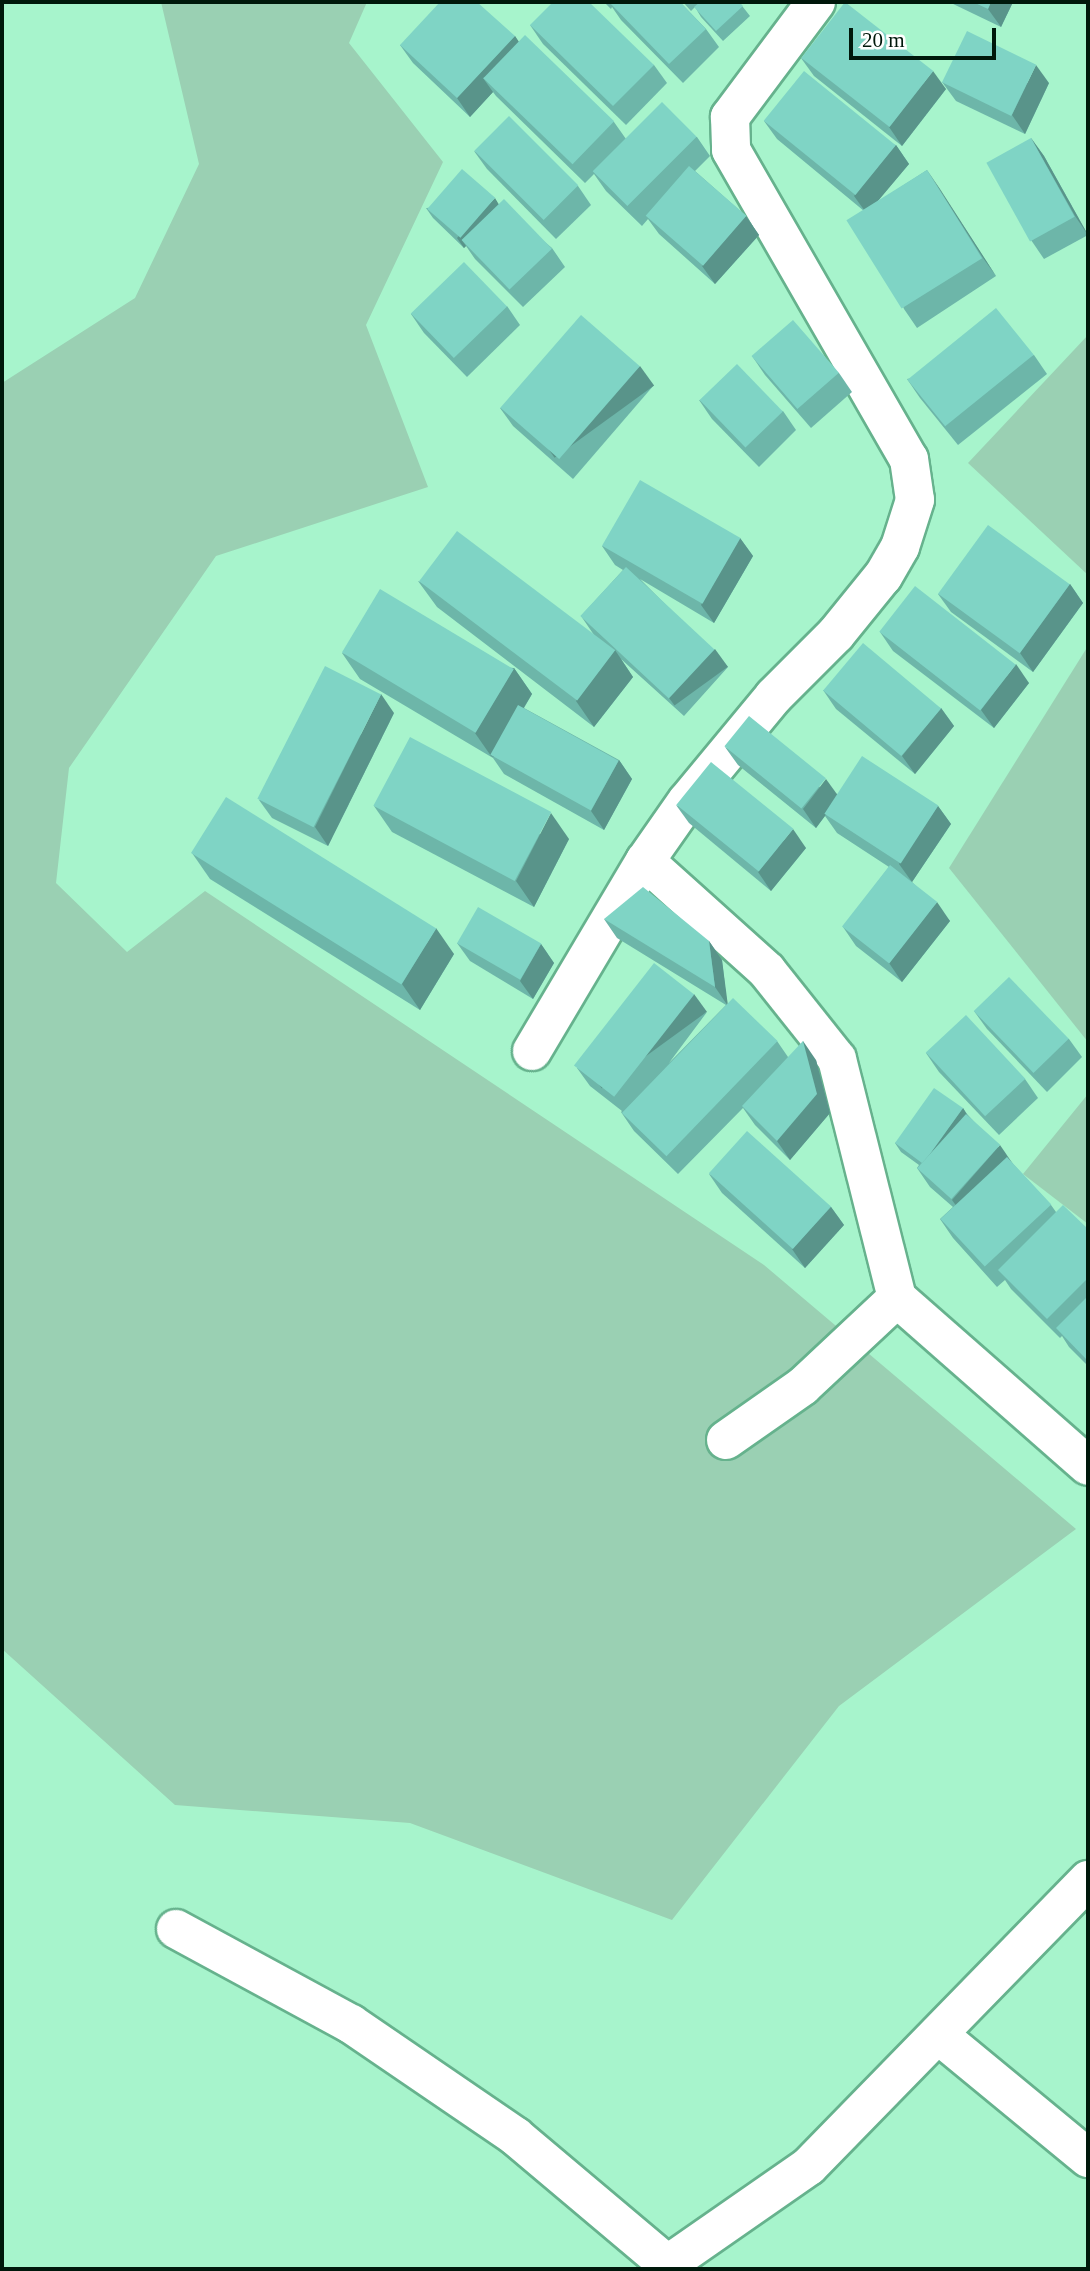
<!DOCTYPE html>
<style>
body{margin:0}
#map{position:relative;width:1090px;height:2271px;overflow:hidden;background:#a7f4cc;font-family:Georgia,serif}
div>[style]{position:absolute}
[style*='--x']{left:calc(var(--x)*1px);top:calc(var(--y)*1px);width:calc(var(--w)*1px);rotate:calc(var(--a)*1deg)}
.green>*{inset:0;background:#9ad0b3}
.roads{filter:drop-shadow(2px 0 #66b28d) drop-shadow(-2px 0 #66b28d) drop-shadow(0 2px #66b28d) drop-shadow(0 -2px #66b28d)}
.street>*{height:38px;margin:-19px;padding:0 19px;transform-origin:19px;border-radius:19px;background:#fff}
.wall>*{inset:0;background:#6db6a9}
.shaded-wall>*{inset:0;background:#59948a;transform-origin:0 0}
.building>*{inset:0;background:#7fd4c5;transform-origin:0 0}
span{translate:-50% -50%;white-space:nowrap;text-align:center;line-height:1.15;-webkit-text-stroke:5px #fff;paint-order:stroke}
.frame{position:absolute;inset:0;border:4px solid #00180b;pointer-events:none}
.scale{position:absolute;left:849px;top:28px;width:147px;height:32px;box-sizing:border-box;border:4px solid #00180b;border-top:0;padding-left:9px;font-size:21px;line-height:24px;white-space:nowrap;color:#00180b;-webkit-text-stroke:5px #fff;paint-order:stroke}
</style>
<div id="map">
<div class="green">
<div style="clip-path:polygon(161px 2px,367px 2px,349px 43px,443px 162px,366px 325px,428px 487px,216px 556px,69px 768px,56px 883px,127px 952px,205px 891px,764px 1265px,1076px 1529px,839px 1706px,672px 1920px,410px 1823px,175px 1805px,2px 1649px,2px 383px,135px 298px,199px 164px)"></div>
<div style="clip-path:polygon(1088px 335px,1088px 575px,968px 463px)"></div>
<div style="clip-path:polygon(1088px 646px,1088px 1042px,949px 868px)"></div>
<div style="clip-path:polygon(1088px 1094px,1088px 1224px,1023px 1174px)"></div>
</div>
<div class="roads">
<div class="street">
<div style="--x:816;--y:2;--w:144;--a:126.8"></div>
<div style="--x:730;--y:117;--w:33;--a:88"></div>
<div style="--x:731;--y:150;--w:357;--a:60.1"></div>
<div style="--x:909;--y:459;--w:41;--a:81.7"></div>
<div style="--x:915;--y:500;--w:49;--a:107.7"></div>
<div style="--x:900;--y:547;--w:34;--a:120"></div>
<div style="--x:883;--y:576;--w:75;--a:129"></div>
<div style="--x:836;--y:634;--w:88;--a:135"></div>
<div style="--x:774;--y:696;--w:136;--a:129.6"></div>
<div style="--x:687;--y:801;--w:73;--a:125"></div>
<div style="--x:645;--y:861;--w:164;--a:42"></div>
<div style="--x:767;--y:971;--w:112;--a:51.5"></div>
<div style="--x:837;--y:1059;--w:246;--a:75.9"></div>
<div style="--x:897;--y:1298;--w:254;--a:41.3"></div>
<div style="--x:532;--y:1051;--w:221;--a:-59.3"></div>
<div style="--x:726;--y:1440;--w:94;--a:-35"></div>
<div style="--x:803;--y:1386;--w:129;--a:-43.1"></div>
<div style="--x:176;--y:1929;--w:199;--a:28.5"></div>
<div style="--x:351;--y:2024;--w:199;--a:34.3"></div>
<div style="--x:515;--y:2136;--w:199;--a:40.1"></div>
<div style="--x:940;--y:2036;--w:192;--a:39.5"></div>
<div style="--x:661;--y:2269;--w:180;--a:-34.8"></div>
<div style="--x:809;--y:2166;--w:400;--a:-45.7"></div>
</div>
</div>
<div class="wall">
<div style="clip-path:polygon(604px 2px,680px 2px,706px 29px,719px 47px,683px 83px,621px 20px,612px 7px,611px 9px)"></div>
<div style="clip-path:polygon(683px 2px,739px 2px,750px 16px,723px 41px,701px 17px,695px 7px,691px 11px)"></div>
<div style="clip-path:polygon(949px 2px,1013px 2px,1001px 27px)"></div>
<div style="clip-path:polygon(530px 25px,654px 65px,667px 83px,626px 125px,543px 44px)"></div>
<div style="clip-path:polygon(515px 36px,518px 42px,614px 122px,626px 139px,697px 137px,710px 156px,695px 171px,746px 216px,759px 235px,715px 284px,659px 234px,648px 219px,642px 226px,606px 191px,594px 174px,585px 183px,496px 96px,493px 92px,470px 117px,413px 63px,400px 45px)"></div>
<div style="clip-path:polygon(801px 58px,946px 89px,902px 146px,814px 76px)"></div>
<div style="clip-path:polygon(942px 82px,1049px 83px,1025px 134px,956px 101px)"></div>
<div style="clip-path:polygon(764px 121px,896px 145px,909px 164px,876px 203px,927px 170px,996px 276px,917px 328px,904px 309px,864px 211px,777px 139px)"></div>
<div style="clip-path:polygon(1031px 138px,1044px 156px,1088px 235px,1044px 259px,1031px 240px)"></div>
<div style="clip-path:polygon(474px 151px,578px 186px,591px 205px,556px 239px,487px 169px)"></div>
<div style="clip-path:polygon(499px 204px,552px 248px,565px 267px,523px 307px,475px 259px,466px 246px,464px 248px,433px 218px,426px 208px)"></div>
<div style="clip-path:polygon(507px 306px,520px 325px,467px 377px,424px 333px,411px 314px)"></div>
<div style="clip-path:polygon(1034px 355px,1047px 374px,958px 445px,920px 398px,907px 379px)"></div>
<div style="clip-path:polygon(752px 356px,839px 373px,852px 392px,811px 428px,765px 375px)"></div>
<div style="clip-path:polygon(654px 385px,573px 479px,513px 426px,500px 408px)"></div>
<div style="clip-path:polygon(699px 400px,783px 411px,796px 430px,759px 467px,712px 419px)"></div>
<div style="clip-path:polygon(740px 538px,753px 556px,714px 623px,640px 579px,728px 667px,684px 716px,621px 659px,633px 677px,594px 727px,437px 607px,418px 581px,594px 635px,581px 616px,623px 570px,615px 565px,602px 546px)"></div>
<div style="clip-path:polygon(1070px 584px,1083px 603px,1033px 672px,951px 612px,938px 594px)"></div>
<div style="clip-path:polygon(880px 632px,1029px 683px,994px 728px,893px 651px)"></div>
<div style="clip-path:polygon(342px 653px,514px 668px,532px 694px,524px 708px,619px 760px,632px 779px,604px 830px,504px 774px,493px 758px,360px 679px)"></div>
<div style="clip-path:polygon(823px 690px,941px 708px,954px 726px,915px 774px,836px 709px)"></div>
<div style="clip-path:polygon(394px 713px,328px 846px,272px 818px,259px 800px)"></div>
<div style="clip-path:polygon(725px 747px,837px 794px,938px 806px,951px 824px,912px 882px,950px 921px,902px 982px,856px 946px,843px 927px,889px 867px,837px 833px,825px 816px,816px 828px,738px 765px)"></div>
<div style="clip-path:polygon(676px 805px,806px 848px,771px 891px,689px 823px)"></div>
<div style="clip-path:polygon(374px 806px,569px 839px,534px 907px,392px 832px)"></div>
<div style="clip-path:polygon(192px 853px,454px 954px,420px 1010px,210px 879px)"></div>
<div style="clip-path:polygon(604px 919px,709px 941px,722px 960px,727px 1004px,777px 1041px,788px 1057px,816px 1060px,830px 1113px,790px 1160px,755px 1125px,743px 1108px,678px 1174px,634px 1131px,621px 1112px,622px 1111px,590px 1086px,577px 1068px,707px 1012px,669px 1063px,726px 1005px,617px 938px)"></div>
<div style="clip-path:polygon(457px 943px,541px 944px,554px 963px,533px 999px,470px 961px)"></div>
<div style="clip-path:polygon(974px 1011px,1069px 1039px,1082px 1057px,1047px 1092px,987px 1029px)"></div>
<div style="clip-path:polygon(926px 1053px,1025px 1079px,1038px 1098px,999px 1135px,939px 1072px)"></div>
<div style="clip-path:polygon(963px 1108px,967px 1114px,1051px 1205px,1056px 1212px,1088px 1229px,1088px 1366px,1069px 1347px,1062px 1336px,1060px 1338px,1011px 1289px,1005px 1280px,997px 1287px,953px 1238px,940px 1219px,953px 1207px,930px 1187px,917px 1168px,919px 1165px,901px 1152px,895px 1143px)"></div>
<div style="clip-path:polygon(709px 1174px,831px 1207px,844px 1225px,805px 1268px,722px 1193px)"></div>
</div>
<div class="shaded-wall">
<div style="clip-path:polygon(991px 2px,1013px 2px,1001px 27px,988px 9px)"></div>
<div style="clip-path:polygon(515px 36px,528px 55px,483px 78px,493px 92px,470px 117px,457px 98px)"></div>
<div style="clip-path:polygon(1036px 65px,1049px 83px,1025px 134px,1012px 115px)"></div>
<div style="clip-path:polygon(933px 71px,946px 89px,902px 146px,889px 127px)"></div>
<div style="clip-path:polygon(1031px 138px,1044px 156px,1088px 235px,1075px 216px)"></div>
<div style="clip-path:polygon(896px 145px,909px 164px,867px 214px,854px 196px)"></div>
<div style="clip-path:polygon(927px 170px,940px 189px,996px 276px,983px 258px)"></div>
<div style="clip-path:polygon(495px 198px,501px 208px,462px 240px,466px 246px,464px 248px,457px 238px)"></div>
<div style="clip-path:polygon(746px 216px,759px 235px,715px 284px,702px 266px)"></div>
<div style="left:640px;top:366px;width:24px;height:123px;rotate:54deg"></div>
<div style="clip-path:polygon(740px 538px,753px 556px,714px 623px,701px 605px)"></div>
<div style="clip-path:polygon(1070px 584px,1083px 603px,1033px 672px,1020px 653px)"></div>
<div style="left:715px;top:649px;width:22px;height:66px;rotate:54deg"></div>
<div style="clip-path:polygon(615px 650px,633px 677px,594px 727px,576px 701px)"></div>
<div style="clip-path:polygon(1016px 664px,1029px 683px,994px 728px,981px 710px)"></div>
<div style="clip-path:polygon(514px 668px,532px 694px,494px 757px,491px 756px,475px 733px)"></div>
<div style="clip-path:polygon(381px 694px,394px 713px,328px 846px,315px 827px)"></div>
<div style="clip-path:polygon(941px 708px,954px 726px,915px 774px,902px 756px)"></div>
<div style="clip-path:polygon(619px 760px,632px 779px,604px 830px,591px 811px)"></div>
<div style="clip-path:polygon(826px 779px,839px 797px,816px 828px,803px 809px)"></div>
<div style="clip-path:polygon(938px 806px,951px 824px,912px 882px,899px 864px)"></div>
<div style="clip-path:polygon(551px 813px,569px 839px,534px 907px,516px 881px)"></div>
<div style="clip-path:polygon(793px 829px,806px 848px,771px 891px,758px 872px)"></div>
<div style="clip-path:polygon(937px 902px,950px 921px,902px 982px,889px 963px)"></div>
<div style="clip-path:polygon(436px 928px,454px 954px,420px 1010px,402px 984px)"></div>
<div style="clip-path:polygon(709px 941px,722px 960px,728px 1006px,715px 987px)"></div>
<div style="clip-path:polygon(541px 944px,554px 963px,533px 999px,520px 981px)"></div>
<div style="left:694px;top:994px;width:22px;height:130px;rotate:54deg"></div>
<div style="clip-path:polygon(803px 1041px,816px 1060px,830px 1113px,790px 1160px,777px 1141px)"></div>
<div style="clip-path:polygon(963px 1108px,969px 1118px,923px 1163px)"></div>
<div style="clip-path:polygon(1000px 1145px,1013px 1164px,965px 1218px,952px 1200px)"></div>
<div style="clip-path:polygon(831px 1207px,844px 1225px,805px 1268px,792px 1249px)"></div>
</div>
<div class="building">
<div style="clip-path:polygon(440px 2px,477px 2px,515px 36px,457px 98px,400px 45px)"></div>
<div style="clip-path:polygon(553px 2px,589px 2px,654px 65px,613px 106px,530px 25px)"></div>
<div style="clip-path:polygon(609px 2px,680px 2px,706px 29px,669px 64px)"></div>
<div style="clip-path:polygon(700px 2px,739px 2px,743px 6px,716px 31px,694px 7px)"></div>
<div style="left:845px;top:2px;width:112px;height:71px;rotate:38deg"></div>
<div style="clip-path:polygon(973px 2px,991px 2px,988px 9px)"></div>
<div style="left:967px;top:31px;width:77px;height:57px;rotate:26deg"></div>
<div style="left:525px;top:35px;width:124px;height:60px;rotate:44deg"></div>
<div style="left:804px;top:71px;width:118px;height:64px;rotate:39deg"></div>
<div style="left:662px;top:102px;width:49px;height:98px;rotate:45deg"></div>
<div style="left:509px;top:116px;width:98px;height:49px;rotate:45deg"></div>
<div style="left:1031px;top:138px;width:90px;height:51px;rotate:61deg"></div>
<div style="left:689px;top:166px;width:76px;height:66px;rotate:41deg"></div>
<div style="left:462px;top:169px;width:44px;height:53px;rotate:41deg"></div>
<div style="left:927px;top:170px;width:104px;height:95px;rotate:58deg"></div>
<div style="left:504px;top:199px;width:69px;height:59px;rotate:46deg"></div>
<div style="left:464px;top:262px;width:62px;height:74px;rotate:46deg"></div>
<div style="left:996px;top:308px;width:60px;height:114px;rotate:51deg"></div>
<div style="left:581px;top:315px;width:78px;height:123px;rotate:41deg"></div>
<div style="left:793px;top:320px;width:70px;height:55px;rotate:49deg"></div>
<div style="left:737px;top:364px;width:66px;height:52px;rotate:46deg"></div>
<div style="left:640px;top:480px;width:116px;height:76px;rotate:30deg"></div>
<div style="left:988px;top:525px;width:101px;height:85px;rotate:36deg"></div>
<div style="left:457px;top:531px;width:198px;height:63px;rotate:37deg"></div>
<div style="left:626px;top:567px;width:121px;height:67px;rotate:43deg"></div>
<div style="left:915px;top:586px;width:128px;height:58px;rotate:38deg"></div>
<div style="left:380px;top:589px;width:156px;height:74px;rotate:31deg"></div>
<div style="left:863px;top:643px;width:102px;height:62px;rotate:40deg"></div>
<div style="left:325px;top:666px;width:63px;height:149px;rotate:27deg"></div>
<div style="left:518px;top:705px;width:115px;height:57px;rotate:29deg"></div>
<div style="left:749px;top:716px;width:99px;height:39px;rotate:39deg"></div>
<div style="left:410px;top:737px;width:160px;height:78px;rotate:28deg"></div>
<div style="left:862px;top:756px;width:91px;height:69px;rotate:33deg"></div>
<div style="left:711px;top:762px;width:106px;height:55px;rotate:39deg"></div>
<div style="left:226px;top:797px;width:248px;height:66px;rotate:32deg"></div>
<div style="left:890px;top:865px;width:60px;height:78px;rotate:38deg"></div>
<div style="clip-path:polygon(643px 887px,709px 941px,715px 987px,604px 919px)"></div>
<div style="left:478px;top:907px;width:73px;height:42px;rotate:30deg"></div>
<div style="left:654px;top:963px;width:51px;height:130px;rotate:38deg"></div>
<div style="left:1009px;top:977px;width:86px;height:49px;rotate:46deg"></div>
<div style="left:733px;top:998px;width:62px;height:160px;rotate:44deg"></div>
<div style="left:966px;top:1015px;width:87px;height:55px;rotate:47deg"></div>
<div style="clip-path:polygon(803px 1041px,817px 1094px,777px 1141px,742px 1106px)"></div>
<div style="clip-path:polygon(934px 1088px,963px 1108px,930px 1154px,922px 1163px,895px 1143px)"></div>
<div style="left:966px;top:1114px;width:46px;height:73px;rotate:42deg"></div>
<div style="left:747px;top:1131px;width:113px;height:57px;rotate:42deg"></div>
<div style="left:1007px;top:1157px;width:65px;height:91px;rotate:47deg"></div>
<div style="clip-path:polygon(1063px 1205px,1088px 1229px,1088px 1278px,1047px 1319px,998px 1270px)"></div>
<div style="clip-path:polygon(1088px 1296px,1088px 1361px,1056px 1328px)"></div>
</div>
<div class="frame"></div>
<div class="scale">20 m</div>
</div>
